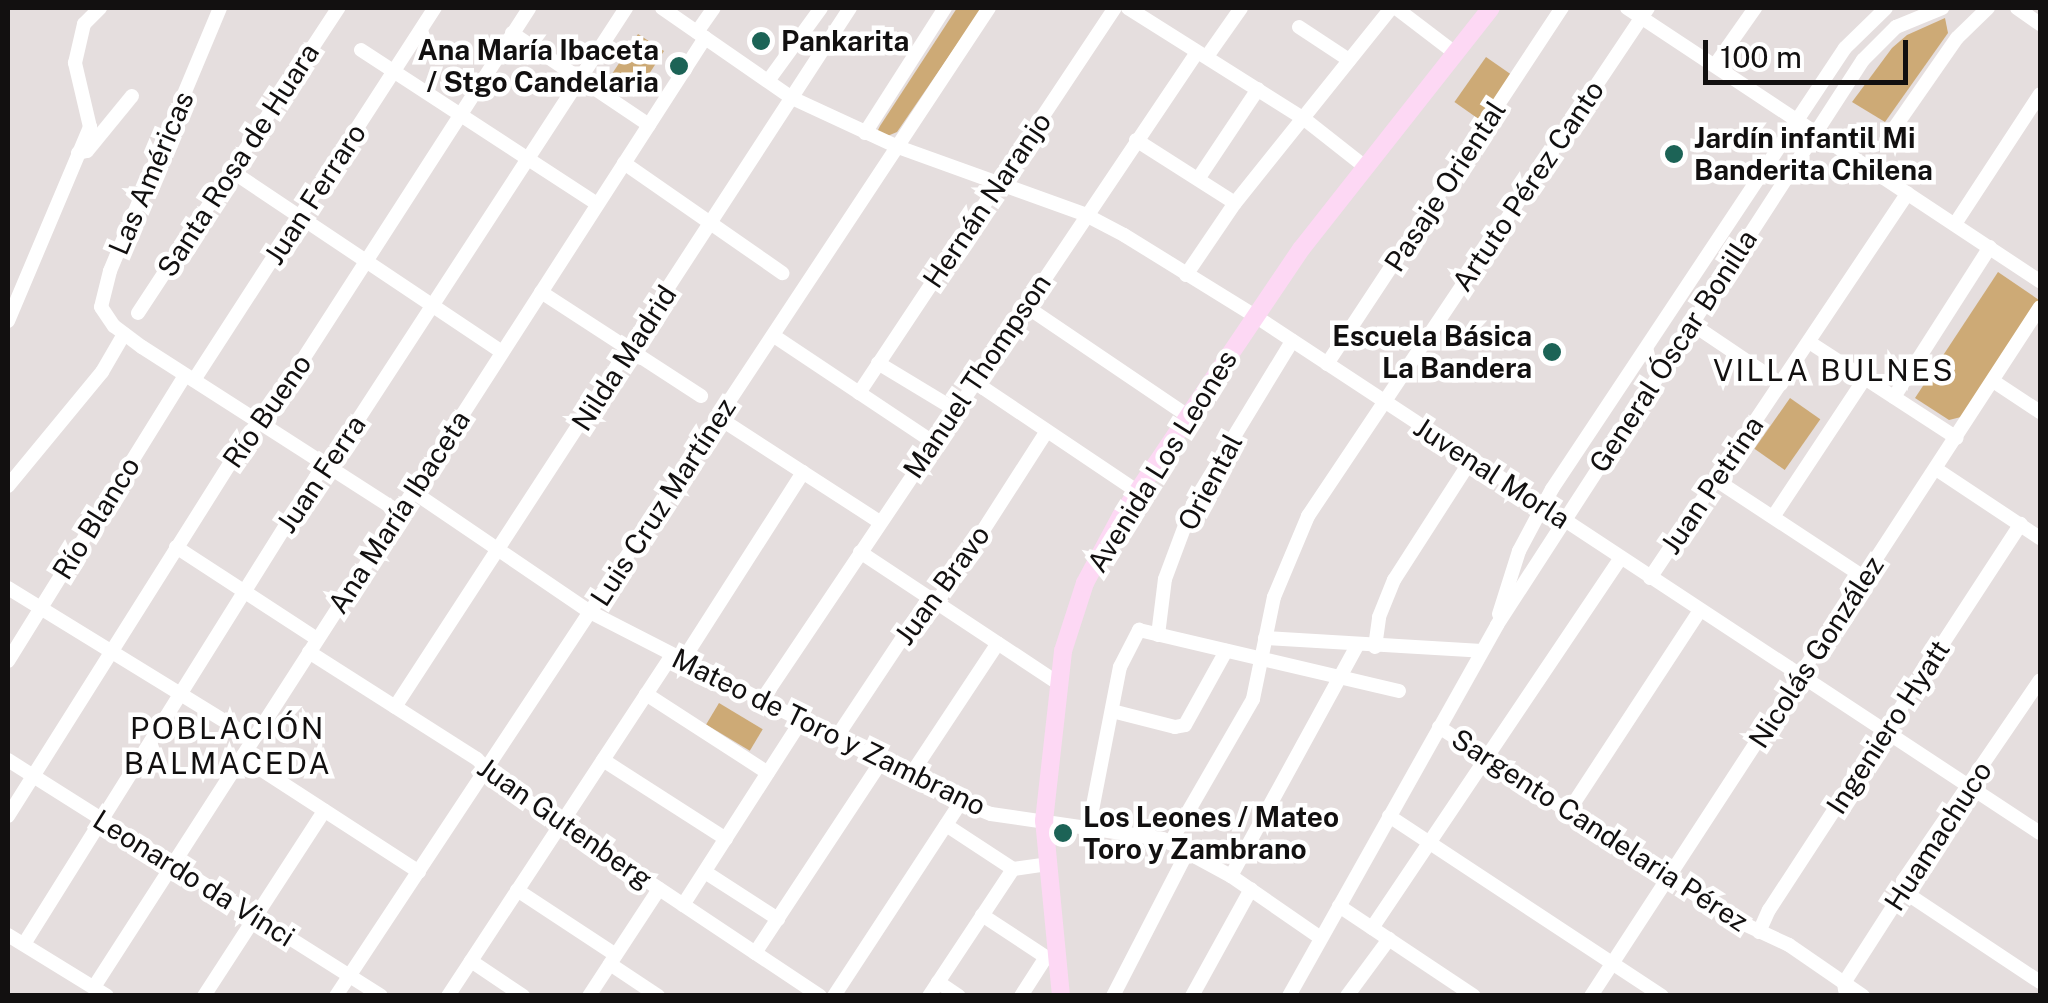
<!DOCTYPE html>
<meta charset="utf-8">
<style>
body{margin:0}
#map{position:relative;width:2048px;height:1003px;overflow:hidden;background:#e5dede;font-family:"Public Sans",sans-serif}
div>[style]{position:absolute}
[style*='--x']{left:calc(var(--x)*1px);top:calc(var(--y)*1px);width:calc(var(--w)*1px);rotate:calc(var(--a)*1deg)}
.green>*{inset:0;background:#cdaa76;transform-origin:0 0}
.minor>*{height:14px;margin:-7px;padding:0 7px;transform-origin:7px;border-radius:7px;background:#fff}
.major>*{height:18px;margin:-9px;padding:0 9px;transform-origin:9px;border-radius:9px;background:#fdd8f4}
.dots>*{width:28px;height:28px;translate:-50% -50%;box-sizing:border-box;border:5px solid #fff;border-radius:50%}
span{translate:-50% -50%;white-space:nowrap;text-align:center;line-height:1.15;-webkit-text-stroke:9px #fff;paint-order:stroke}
.poi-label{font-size:28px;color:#121010;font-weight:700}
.left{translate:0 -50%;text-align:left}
.right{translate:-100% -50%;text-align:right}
.street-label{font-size:28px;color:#121010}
.neighbourhood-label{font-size:30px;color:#121010;letter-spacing:2.5px}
.frame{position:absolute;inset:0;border:10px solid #121010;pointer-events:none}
.scale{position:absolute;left:1703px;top:40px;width:205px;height:45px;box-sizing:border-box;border:5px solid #121010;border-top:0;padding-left:12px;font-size:30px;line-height:35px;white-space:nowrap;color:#121010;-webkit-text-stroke:8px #fff;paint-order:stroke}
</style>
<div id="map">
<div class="green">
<div style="clip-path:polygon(957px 8px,982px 8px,897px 132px,885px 137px,877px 132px,880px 126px)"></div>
<div style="clip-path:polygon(1945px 18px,1948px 33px,1885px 122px,1852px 102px,1892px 48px,1907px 35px)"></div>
<div style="left:638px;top:34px;width:31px;height:54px;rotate:33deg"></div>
<div style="left:1486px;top:57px;width:32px;height:55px;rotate:35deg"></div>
<div style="clip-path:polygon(1998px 272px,2039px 300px,1961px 417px,1949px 420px,1915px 398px)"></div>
<div style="left:1790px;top:398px;width:37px;height:62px;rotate:35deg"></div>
<div style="left:719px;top:703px;width:51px;height:25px;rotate:31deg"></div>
</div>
<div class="minor">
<div style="--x:220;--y:8;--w:285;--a:112.7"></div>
<div style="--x:110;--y:271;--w:37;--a:104"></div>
<div style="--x:101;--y:307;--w:23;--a:56"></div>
<div style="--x:114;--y:326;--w:35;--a:37"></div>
<div style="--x:142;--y:347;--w:305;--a:32.7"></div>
<div style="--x:662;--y:8;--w:158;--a:34.7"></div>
<div style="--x:792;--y:98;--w:117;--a:24.8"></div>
<div style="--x:898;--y:147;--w:198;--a:19.8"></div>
<div style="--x:1084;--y:214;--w:45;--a:27.7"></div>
<div style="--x:1124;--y:235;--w:154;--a:31.7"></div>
<div style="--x:1255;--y:316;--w:940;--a:33.37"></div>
<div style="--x:1128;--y:8;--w:207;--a:32.2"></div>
<div style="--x:1303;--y:118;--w:78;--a:38.2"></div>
<div style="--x:1396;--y:8;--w:74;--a:37.3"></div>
<div style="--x:1627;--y:8;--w:495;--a:33.5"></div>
<div style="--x:2017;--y:8;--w:28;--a:35"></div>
<div style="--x:1299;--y:27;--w:60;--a:33.4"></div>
<div style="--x:697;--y:32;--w:29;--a:-55"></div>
<div style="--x:512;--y:33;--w:165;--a:33.9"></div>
<div style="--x:361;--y:50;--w:282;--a:33.1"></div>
<div style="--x:1208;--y:55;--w:57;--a:-54.9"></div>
<div style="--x:1715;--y:65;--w:70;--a:-54.9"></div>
<div style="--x:768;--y:81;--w:90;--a:-54"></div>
<div style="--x:865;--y:133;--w:148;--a:-57.4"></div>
<div style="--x:1136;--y:140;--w:117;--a:32.5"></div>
<div style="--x:1886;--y:140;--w:124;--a:-55.2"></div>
<div style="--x:1957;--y:38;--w:43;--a:-44.1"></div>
<div style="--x:78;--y:153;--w:9;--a:-13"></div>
<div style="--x:87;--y:151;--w:71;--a:-50.7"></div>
<div style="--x:624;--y:163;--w:193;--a:34.8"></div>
<div style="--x:230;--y:170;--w:327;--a:33.8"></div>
<div style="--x:1198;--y:179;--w:108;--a:-56.3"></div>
<div style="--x:1955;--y:224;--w:155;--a:-56.8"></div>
<div style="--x:1186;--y:275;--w:87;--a:-55.8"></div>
<div style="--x:1235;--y:203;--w:250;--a:-51.3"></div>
<div style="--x:541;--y:292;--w:191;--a:33"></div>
<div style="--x:1024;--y:305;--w:198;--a:34.1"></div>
<div style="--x:138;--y:313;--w:365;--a:-56.7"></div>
<div style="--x:8;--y:321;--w:211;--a:-67.1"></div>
<div style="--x:90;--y:127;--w:66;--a:-103.2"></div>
<div style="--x:75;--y:63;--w:40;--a:-77"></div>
<div style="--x:84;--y:24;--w:23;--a:-45"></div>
<div style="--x:1689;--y:322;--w:111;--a:34"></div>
<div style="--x:774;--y:336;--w:191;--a:33.7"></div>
<div style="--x:1809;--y:342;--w:176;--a:33"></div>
<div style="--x:878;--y:363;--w:89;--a:31.2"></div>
<div style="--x:1327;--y:364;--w:427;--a:-56.6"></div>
<div style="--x:194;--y:380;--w:443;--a:-57.1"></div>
<div style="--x:973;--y:381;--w:197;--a:33.9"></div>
<div style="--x:1993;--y:381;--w:56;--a:33.4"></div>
<div style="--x:859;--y:393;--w:462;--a:-56.4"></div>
<div style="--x:1894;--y:397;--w:178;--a:-57.4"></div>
<div style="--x:719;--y:418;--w:192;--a:32.9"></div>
<div style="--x:1936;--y:469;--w:125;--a:33.6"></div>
<div style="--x:1716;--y:480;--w:178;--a:33.3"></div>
<div style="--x:8;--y:486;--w:148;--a:-50.5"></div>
<div style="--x:102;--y:372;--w:44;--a:-59.9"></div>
<div style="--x:412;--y:491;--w:215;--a:34.2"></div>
<div style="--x:590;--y:612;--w:417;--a:27.1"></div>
<div style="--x:961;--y:802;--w:32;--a:22"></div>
<div style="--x:991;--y:814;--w:174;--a:8.3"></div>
<div style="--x:1163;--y:839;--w:77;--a:28.6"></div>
<div style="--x:1231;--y:876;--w:109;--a:34.6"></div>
<div style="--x:1773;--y:517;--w:167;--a:-56.5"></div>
<div style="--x:176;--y:547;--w:168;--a:33.1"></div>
<div style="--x:860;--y:552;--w:237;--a:33.5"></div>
<div style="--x:1650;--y:578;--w:463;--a:-56.2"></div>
<div style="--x:8;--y:588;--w:288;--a:31.6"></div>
<div style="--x:1499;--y:614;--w:66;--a:-72.4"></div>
<div style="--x:1519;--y:551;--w:70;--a:-62"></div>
<div style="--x:1552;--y:489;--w:529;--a:-56.4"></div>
<div style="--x:1845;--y:48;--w:57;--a:-44.3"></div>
<div style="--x:1158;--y:635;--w:56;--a:-82.9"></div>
<div style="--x:1165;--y:579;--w:80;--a:-69.5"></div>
<div style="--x:1193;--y:504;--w:191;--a:-58.7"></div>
<div style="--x:1265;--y:638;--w:217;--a:3.4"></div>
<div style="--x:1375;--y:647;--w:30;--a:-82"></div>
<div style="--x:1379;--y:617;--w:40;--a:-68"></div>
<div style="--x:1394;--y:580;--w:143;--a:-57.3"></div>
<div style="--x:309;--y:652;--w:199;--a:32.5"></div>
<div style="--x:477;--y:759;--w:32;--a:46"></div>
<div style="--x:499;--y:782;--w:386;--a:33.7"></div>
<div style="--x:683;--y:660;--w:223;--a:-57.4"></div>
<div style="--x:8;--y:661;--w:336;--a:-58.2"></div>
<div style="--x:646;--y:694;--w:145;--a:32.9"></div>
<div style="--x:762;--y:700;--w:778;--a:-56.11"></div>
<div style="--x:395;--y:707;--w:834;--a:-56.94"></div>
<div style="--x:1112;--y:711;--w:65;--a:14.3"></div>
<div style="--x:1175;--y:727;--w:10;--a:-11"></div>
<div style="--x:1185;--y:725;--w:85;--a:-61"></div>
<div style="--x:1439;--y:727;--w:347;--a:33.2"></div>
<div style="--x:1729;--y:917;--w:66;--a:25"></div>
<div style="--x:1789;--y:945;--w:90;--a:34.6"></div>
<div style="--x:836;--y:738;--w:161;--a:-56.4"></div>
<div style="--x:925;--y:604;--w:18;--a:-27"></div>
<div style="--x:941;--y:596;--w:196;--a:-57.3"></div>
<div style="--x:242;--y:757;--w:211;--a:33"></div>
<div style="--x:8;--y:760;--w:441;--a:32.3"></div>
<div style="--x:603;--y:760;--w:146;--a:32.7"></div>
<div style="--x:910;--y:776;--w:159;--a:-56.5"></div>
<div style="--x:1568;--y:812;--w:241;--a:-56.8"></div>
<div style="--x:8;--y:816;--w:454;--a:-57.8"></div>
<div style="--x:250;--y:432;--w:28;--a:-46"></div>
<div style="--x:269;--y:412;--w:480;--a:-57.2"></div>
<div style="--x:1389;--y:816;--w:327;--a:33.4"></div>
<div style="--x:946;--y:825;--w:80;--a:33.3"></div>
<div style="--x:1013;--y:869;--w:35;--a:-8"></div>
<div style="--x:1089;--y:826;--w:162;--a:-79"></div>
<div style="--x:1120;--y:667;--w:42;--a:-62.8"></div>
<div style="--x:1139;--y:630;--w:267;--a:13.2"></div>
<div style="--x:1170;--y:843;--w:166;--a:-60"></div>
<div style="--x:1253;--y:699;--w:104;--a:-78.4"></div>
<div style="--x:1274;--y:597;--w:88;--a:-67.2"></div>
<div style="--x:1308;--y:516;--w:611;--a:-56.21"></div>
<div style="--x:705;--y:872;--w:87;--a:32.8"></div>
<div style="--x:1231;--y:876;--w:262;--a:-61.3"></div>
<div style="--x:517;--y:890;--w:118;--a:33.3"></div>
<div style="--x:1903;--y:891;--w:164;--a:33.6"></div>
<div style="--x:683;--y:905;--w:219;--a:-57.3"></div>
<div style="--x:1339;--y:906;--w:162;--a:33.7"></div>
<div style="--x:982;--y:915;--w:77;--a:33.3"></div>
<div style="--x:1046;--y:957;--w:12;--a:-5"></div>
<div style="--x:1372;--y:928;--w:446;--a:-56.1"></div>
<div style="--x:1759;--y:932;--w:24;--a:-66"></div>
<div style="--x:1769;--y:910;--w:461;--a:-56.9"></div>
<div style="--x:8;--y:935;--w:116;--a:31.6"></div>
<div style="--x:24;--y:944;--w:551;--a:-57.98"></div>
<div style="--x:316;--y:477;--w:33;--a:-50"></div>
<div style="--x:337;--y:452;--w:530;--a:-56.94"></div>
<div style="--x:755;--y:953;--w:229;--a:-56.6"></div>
<div style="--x:471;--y:961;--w:63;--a:33.9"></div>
<div style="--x:610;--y:964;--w:58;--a:33.7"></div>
<div style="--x:938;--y:982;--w:25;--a:34"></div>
<div style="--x:94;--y:987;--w:1129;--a:-57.23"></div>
<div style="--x:1845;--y:990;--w:7;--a:-98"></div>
<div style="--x:1844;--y:983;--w:109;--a:-57.3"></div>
<div style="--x:1903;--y:891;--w:10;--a:-90"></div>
<div style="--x:1903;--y:881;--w:243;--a:-55.7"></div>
<div style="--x:204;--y:996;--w:221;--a:-57"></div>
<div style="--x:336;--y:996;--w:1184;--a:-56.54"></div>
<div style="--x:448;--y:996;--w:408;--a:-56.7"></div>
<div style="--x:589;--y:996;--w:128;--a:-56.8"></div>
<div style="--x:834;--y:996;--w:232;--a:-56.8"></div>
<div style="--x:929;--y:996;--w:152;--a:-56.5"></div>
<div style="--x:1021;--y:996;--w:46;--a:-57.3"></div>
<div style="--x:1113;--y:996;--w:163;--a:-62.7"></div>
<div style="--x:1192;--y:996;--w:122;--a:-61.1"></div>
<div style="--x:1289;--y:996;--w:425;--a:-60.7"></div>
<div style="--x:1497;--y:625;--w:673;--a:-57.07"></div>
<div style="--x:1863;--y:60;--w:47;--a:-45"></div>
<div style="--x:1896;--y:27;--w:50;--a:-22.4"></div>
<div style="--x:1347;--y:996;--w:71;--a:-53.6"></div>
<div style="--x:1591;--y:996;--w:822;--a:-56.91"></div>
</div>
<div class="major">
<div style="--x:1061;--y:996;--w:176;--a:-95.5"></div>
<div style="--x:1044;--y:821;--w:171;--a:-83.6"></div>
<div style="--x:1063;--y:651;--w:71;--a:-72.1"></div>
<div style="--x:1085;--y:583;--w:76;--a:-61.8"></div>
<div style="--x:1121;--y:516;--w:323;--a:-56"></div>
<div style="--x:1302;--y:248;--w:305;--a:-51.8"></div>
</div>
<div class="dots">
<div style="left:761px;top:41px;background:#1c6356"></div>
<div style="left:679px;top:66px;background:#1c6356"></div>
<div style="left:1674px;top:154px;background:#1c6356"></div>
<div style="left:1552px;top:352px;background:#1c6356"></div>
<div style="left:1063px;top:833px;background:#1c6356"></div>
</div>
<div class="poi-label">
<span class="left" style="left:781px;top:41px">Pankarita</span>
<span class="right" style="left:659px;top:66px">Ana María Ibaceta<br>/ Stgo Candelaria</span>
<span class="left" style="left:1694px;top:154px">Jardín infantil Mi<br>Banderita Chilena</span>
<span class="right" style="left:1532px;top:352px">Escuela Básica<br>La Bandera</span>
<span class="left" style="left:1083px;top:833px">Los Leones / Mateo<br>Toro y Zambrano</span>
</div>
<div class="street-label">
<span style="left:238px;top:160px;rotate:-57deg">Santa Rosa de Huara</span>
<span style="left:151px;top:173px;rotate:-67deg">Las Américas</span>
<span style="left:1445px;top:186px;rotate:-57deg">Pasaje Oriental</span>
<span style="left:1528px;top:186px;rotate:-56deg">Artuto Pérez Canto</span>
<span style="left:315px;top:194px;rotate:-57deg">Juan Ferraro</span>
<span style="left:987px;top:200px;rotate:-56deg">Hernán Naranjo</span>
<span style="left:1673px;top:351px;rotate:-57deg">General Óscar Bonilla</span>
<span style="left:624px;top:358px;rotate:-57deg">Nilda Madrid</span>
<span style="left:977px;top:376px;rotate:-56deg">Manuel Thompson</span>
<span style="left:267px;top:411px;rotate:-55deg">Río Bueno</span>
<span style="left:1162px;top:461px;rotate:-58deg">Avenida Los Leones</span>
<span style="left:1492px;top:473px;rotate:33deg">Juvenal Morla</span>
<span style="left:321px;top:474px;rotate:-56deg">Juan Ferra</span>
<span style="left:1210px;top:482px;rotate:-62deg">Oriental</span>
<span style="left:1712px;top:485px;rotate:-56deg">Juan Petrina</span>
<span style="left:663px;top:502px;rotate:-57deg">Luis Cruz Martínez</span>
<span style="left:399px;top:512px;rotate:-57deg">Ana María Ibaceta</span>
<span style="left:96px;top:518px;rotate:-58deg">Río Blanco</span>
<span style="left:942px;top:585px;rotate:-54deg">Juan Bravo</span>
<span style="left:1816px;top:652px;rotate:-57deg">Nicolás González</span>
<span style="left:1888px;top:727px;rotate:-57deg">Ingeniero Hyatt</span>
<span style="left:829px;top:732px;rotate:26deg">Mateo de Toro y Zambrano</span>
<span style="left:565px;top:823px;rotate:35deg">Juan Gutenberg</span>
<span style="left:1600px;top:830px;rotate:33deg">Sargento Candelaria Pérez</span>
<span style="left:1938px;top:836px;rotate:-57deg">Huamachuco</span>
<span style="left:194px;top:878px;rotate:32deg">Leonardo da Vinci</span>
</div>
<div class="neighbourhood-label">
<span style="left:1834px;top:370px">VILLA BULNES</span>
<span style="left:228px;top:745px">POBLACIÓN<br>BALMACEDA</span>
</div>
<div class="frame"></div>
<div class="scale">100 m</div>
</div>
